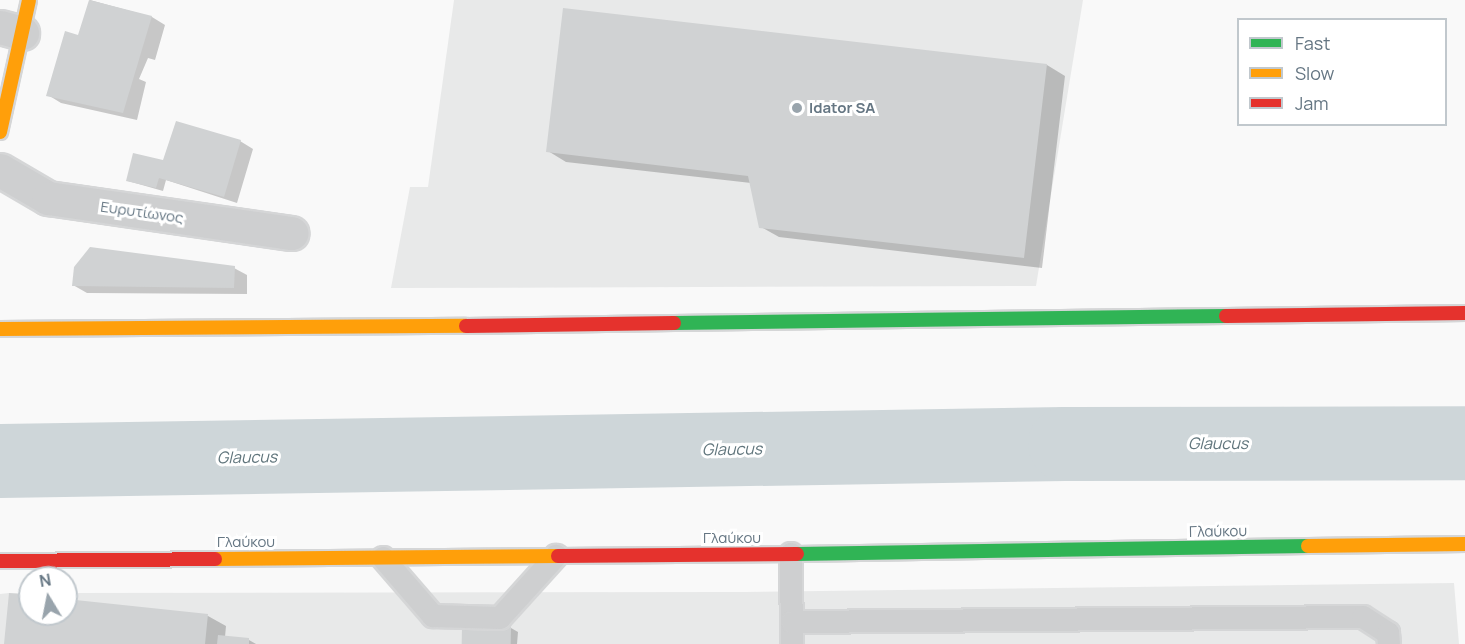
<!DOCTYPE html>
<meta charset="utf-8">
<style>
body{margin:0}
#map{position:relative;width:1465px;height:644px;overflow:hidden;background:#f9f9f9;font-family:Manrope,sans-serif}
div>[style]{position:absolute}
[style*='--x']{left:calc(var(--x)*1px);top:calc(var(--y)*1px);width:calc(var(--w)*1px);rotate:calc(var(--a)*1deg)}
.built>*{inset:0;background:#e8e9e9}
.shadow>*{inset:0;background:#0003}
.river>*{height:74px;margin:-37px;padding:0 37px;transform-origin:37px;border-radius:37px;background:#ced6d9}
.building>*{inset:0;background:#d0d2d3;transform-origin:0 0}
.roads{filter:drop-shadow(2px 0 #d5d6d7) drop-shadow(-2px 0 #d5d6d7) drop-shadow(0 2px #d5d6d7) drop-shadow(0 -2px #d5d6d7)}
.lane>*{height:22px;margin:-11px;padding:0 11px;transform-origin:11px;border-radius:11px;background:#cecfd0}
.street>*{height:33px;margin:-16.5px;padding:0 16.5px;transform-origin:16.5px;border-radius:16.5px;background:#cecfd0}
.fast>*{height:14px;margin:-7px;padding:0 7px;transform-origin:7px;border-radius:7px;background:#30b455}
.slow>*{height:14px;margin:-7px;padding:0 7px;transform-origin:7px;border-radius:7px;background:#ff9f0a}
.jam>*{height:14px;margin:-7px;padding:0 7px;transform-origin:7px;border-radius:7px;background:#e5322d}
.dots>*{width:16px;height:16px;translate:-50% -50%;box-sizing:border-box;border:3px solid #fff;border-radius:50%}
span{translate:-50% -50%;white-space:nowrap;text-align:center;line-height:1.15;-webkit-text-stroke:6px #fff;paint-order:stroke}
.poi-label{font-size:15px;color:#657683;font-weight:700}
.left{translate:0 -50%;text-align:left}
.street-label{font-size:15px;color:#657683}
.water-label{font-size:16px;color:#60757c;font-style:italic}
.legend{position:absolute;left:1237px;top:18px;width:210px;height:108px;box-sizing:border-box;background:#fff;border:2px solid #c1c8cd;margin:0;padding:8px 10px;list-style:none;font-size:18px;color:#657683}
.legend li{display:flex;align-items:center;gap:12px;height:30px}
.legend b{width:30px;border:2px solid #c1c8cd}
.north{position:absolute;left:18px;top:566px;width:60px;height:60px;box-sizing:border-box;background:#fff;border:2px solid #c1c8cd;border-radius:50%;rotate:350deg;font-size:16px;font-weight:700;line-height:24px;text-align:center;color:#657683}
.north::after{content:'';display:block;margin:auto;width:21px;height:27px;background:#99a4ac;clip-path:polygon(50% 0,100% 100%,50% 72%,0 100%)}
</style>
<div id="map">
<div class="built">
<div style="clip-path:polygon(454px 0,1083px 0,1036px 286px,391px 288px,410px 187px,428px 187px)"></div>
<div style="clip-path:polygon(1454px 583px,1459px 644px,0 644px,0 594px,9px 593px,30px 593px,30px 614px,66px 614px,66px 593px,745px 592px)"></div>
</div>
<div class="shadow">
<div style="clip-path:polygon(90px 0,152px 17px,165px 25px,155px 60px,148px 58px,139px 79px,146px 82px,137px 120px,61px 103px,48px 95px,79px 37px)"></div>
<div style="clip-path:polygon(1047px 65px,1065px 76px,1042px 268px,779px 237px,761px 227px,751px 183px,566px 162px,548px 151px)"></div>
<div style="clip-path:polygon(240px 141px,253px 149px,237px 203px,166px 180px,163px 191px,128px 181px,163px 162px)"></div>
<div style="clip-path:polygon(234px 268px,247px 275px,247px 294px,87px 293px,73px 285px)"></div>
<div style="clip-path:polygon(30px 597px,30px 614px,66px 614px,66px 601px,208px 616px,226px 626px,225px 637px,249px 640px,256px 644px,5px 644px)"></div>
<div style="clip-path:polygon(511px 628px,518px 632px,517px 644px,464px 644px)"></div>
</div>
<div class="river">
<div style="--x:0;--y:461;--w:1065;--a:-0.91"></div>
<div style="--x:1065;--y:444;--w:400;--a:-0.1"></div>
</div>
<div class="building">
<div style="clip-path:polygon(89px 0,152px 16px,123px 113px,46px 96px,65px 31px,78px 35px)"></div>
<div style="clip-path:polygon(563px 8px,1047px 64px,1024px 258px,759px 228px,748px 176px,546px 152px)"></div>
<div style="clip-path:polygon(176px 121px,241px 140px,224px 197px,159px 178px,156px 188px,126px 181px,133px 153px,163px 160px)"></div>
<div style="clip-path:polygon(90px 247px,235px 266px,234px 288px,72px 286px,74px 267px)"></div>
<div style="clip-path:polygon(9px 593px,30px 595px,30px 614px,66px 614px,66px 599px,208px 614px,205px 644px,4px 644px)"></div>
<div style="left:462px;top:626px;width:49px;height:18px;rotate:1deg"></div>
<div style="clip-path:polygon(218px 635px,249px 638px,249px 644px,217px 644px)"></div>
</div>
<div class="roads">
<div class="lane">
<div style="--x:791;--y:554;--w:90;--a:89.4"></div>
<div style="--x:383;--y:558;--w:77;--a:49.2"></div>
<div style="--x:433;--y:616;--w:67;--a:1.7"></div>
<div style="--x:500;--y:618;--w:84;--a:-47.9"></div>
<div style="--x:792;--y:622;--w:571;--a:-0.5"></div>
<div style="--x:1363;--y:617;--w:30;--a:33"></div>
<div style="--x:1388;--y:633;--w:11;--a:85"></div>
</div>
<div class="street">
<div style="--x:0;--y:27;--w:23;--a:15"></div>
<div style="--x:0;--y:170;--w:56;--a:30.3"></div>
<div style="--x:48;--y:198;--w:246;--a:8.2"></div>
</div>
<div class="fast">
<div style="--x:674;--y:323;--w:552;--a:-0.73"></div>
<div style="--x:797;--y:554;--w:511;--a:-0.9"></div>
</div>
<div class="slow">
<div style="--x:0;--y:132;--w:135;--a:-77.6"></div>
<div style="--x:0;--y:329;--w:466;--a:-0.4"></div>
<div style="--x:1308;--y:546;--w:157;--a:-0.7"></div>
<div style="--x:215;--y:559;--w:343;--a:-0.5"></div>
</div>
<div class="jam">
<div style="--x:1226;--y:316;--w:239;--a:-0.7"></div>
<div style="--x:466;--y:326;--w:208;--a:-0.8"></div>
<div style="--x:558;--y:556;--w:239;--a:-0.5"></div>
<div style="--x:0;--y:561;--w:215;--a:-0.5"></div>
</div>
</div>
<div class="dots">
<div style="left:797px;top:108px;background:#99a4ac"></div>
</div>
<div class="poi-label">
<span class="left" style="left:809px;top:108px">Idator SA</span>
</div>
<div class="street-label">
<span style="left:142px;top:212px;rotate:8deg">Ευρυτίωνος</span>
<span style="left:1218px;top:531px;rotate:-1deg">Γλαύκου</span>
<span style="left:732px;top:538px">Γλαύκου</span>
<span style="left:246px;top:542px">Γλαύκου</span>
</div>
<div class="water-label">
<span style="left:1218px;top:443px">Glaucus</span>
<span style="left:732px;top:449px;rotate:-1deg">Glaucus</span>
<span style="left:247px;top:457px;rotate:-1deg">Glaucus</span>
</div>
<ul class="legend">
<li><b style="height:8px;background:#30b455"></b>Fast</li>
<li><b style="height:8px;background:#ff9f0a"></b>Slow</li>
<li><b style="height:8px;background:#e5322d"></b>Jam</li>
</ul>
<div class="north">N</div>
</div>
